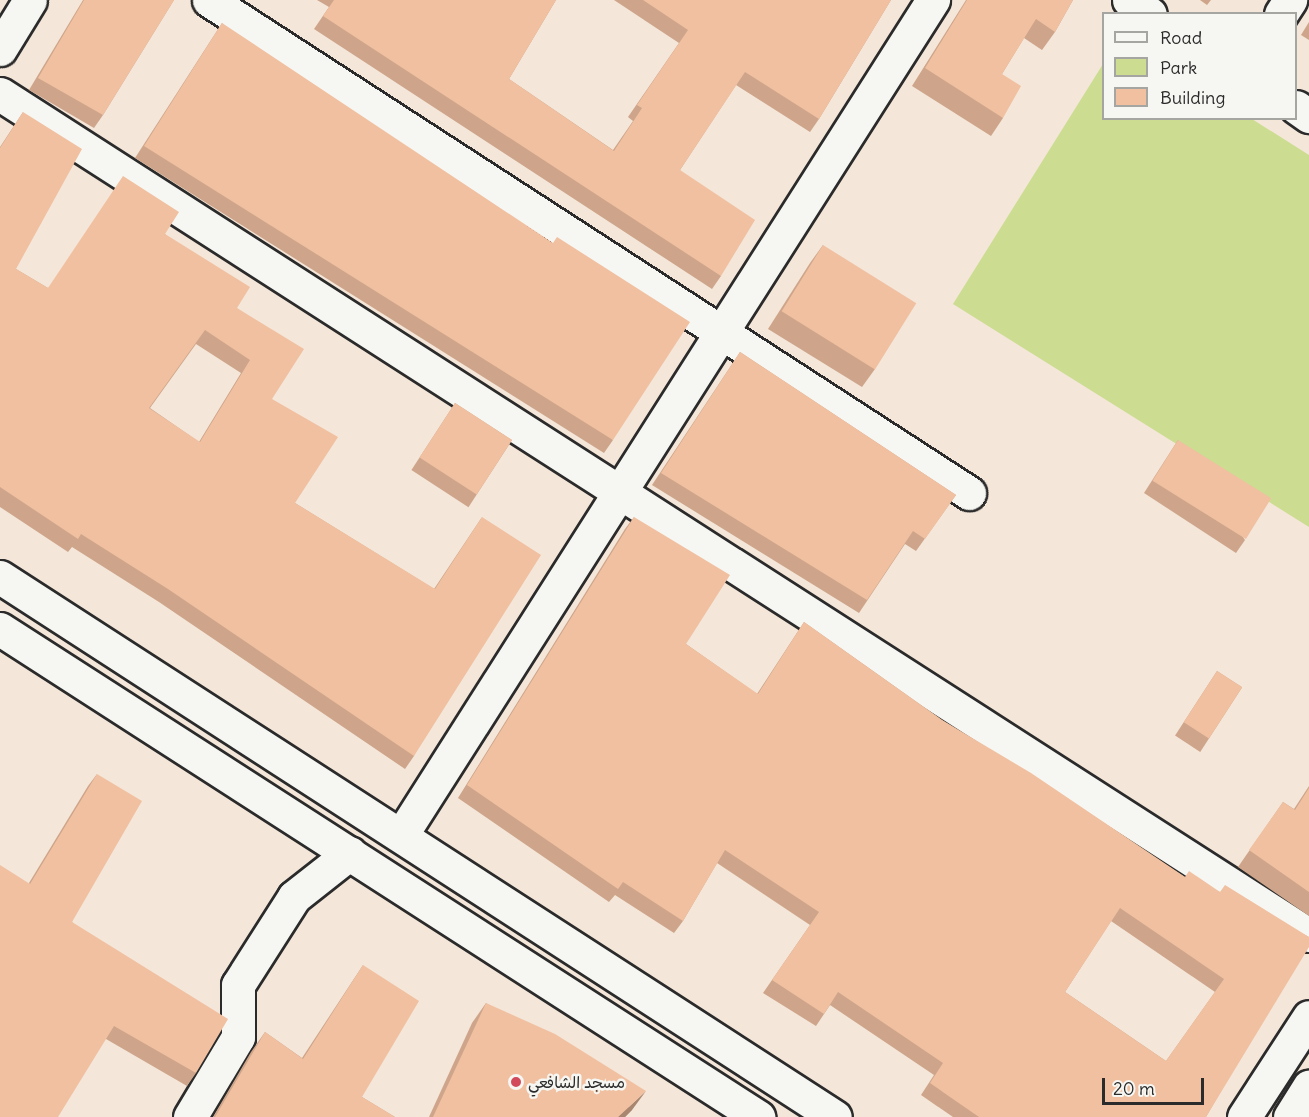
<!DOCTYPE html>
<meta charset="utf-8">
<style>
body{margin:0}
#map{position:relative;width:1309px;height:1117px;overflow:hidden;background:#f4e6d9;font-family:Delius,"Playpen Sans Arabic",sans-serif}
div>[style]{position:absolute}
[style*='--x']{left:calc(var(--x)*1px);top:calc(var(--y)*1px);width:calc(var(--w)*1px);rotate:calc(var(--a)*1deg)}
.green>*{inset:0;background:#ccdd91}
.roads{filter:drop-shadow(2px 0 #2b2b2b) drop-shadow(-2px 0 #2b2b2b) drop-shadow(0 2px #2b2b2b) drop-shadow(0 -2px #2b2b2b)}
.minor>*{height:33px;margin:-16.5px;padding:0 16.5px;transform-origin:16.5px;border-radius:16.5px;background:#f6f6f2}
.wall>*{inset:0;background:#cea58a;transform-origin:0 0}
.shaded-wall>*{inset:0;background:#a88670}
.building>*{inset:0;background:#f0c0a0;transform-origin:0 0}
.dots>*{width:16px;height:16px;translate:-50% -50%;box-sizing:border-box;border:3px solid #f6f6f2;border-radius:50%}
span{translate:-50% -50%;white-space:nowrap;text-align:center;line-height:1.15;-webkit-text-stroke:5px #f6f6f2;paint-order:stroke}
.poi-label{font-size:16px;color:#2b2b2b}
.left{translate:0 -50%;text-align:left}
.legend{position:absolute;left:1102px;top:12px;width:195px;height:108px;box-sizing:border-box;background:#f6f6f2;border:2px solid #a5a5a2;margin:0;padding:8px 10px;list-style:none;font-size:18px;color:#2b2b2b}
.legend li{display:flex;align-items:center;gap:12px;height:30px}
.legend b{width:30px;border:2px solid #a5a5a2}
.scale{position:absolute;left:1102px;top:1078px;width:102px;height:27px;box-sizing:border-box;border:3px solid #2b2b2b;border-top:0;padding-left:8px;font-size:18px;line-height:21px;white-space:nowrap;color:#2b2b2b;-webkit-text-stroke:4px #f6f6f2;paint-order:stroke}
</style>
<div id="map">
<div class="green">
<div style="clip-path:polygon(1103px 64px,1104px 118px,1252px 119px,1309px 155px,1309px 527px,953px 304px)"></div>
</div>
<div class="roads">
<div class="minor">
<div style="--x:209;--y:0;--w:906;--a:32.97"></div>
<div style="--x:1129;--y:0;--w:25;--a:34"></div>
<div style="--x:1281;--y:14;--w:17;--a:-57"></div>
<div style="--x:0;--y:49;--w:57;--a:-58.5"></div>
<div style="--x:0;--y:94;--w:1556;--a:32.72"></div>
<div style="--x:1296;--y:107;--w:16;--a:35"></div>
<div style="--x:0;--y:577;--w:994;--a:32.89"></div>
<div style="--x:0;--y:629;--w:902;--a:32.77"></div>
<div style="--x:402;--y:834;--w:989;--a:-57.52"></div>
<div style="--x:190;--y:1117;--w:93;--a:-59"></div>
<div style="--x:238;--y:1037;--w:52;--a:-90"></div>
<div style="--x:238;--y:985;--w:104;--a:-57.5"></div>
<div style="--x:294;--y:897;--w:71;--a:-38.2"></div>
<div style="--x:1244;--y:1117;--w:119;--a:-57"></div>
<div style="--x:1290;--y:1117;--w:36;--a:-58"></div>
</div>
</div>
<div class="wall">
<div style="clip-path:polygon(83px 0,174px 0,103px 115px,94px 128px,29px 90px)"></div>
<div style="clip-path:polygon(317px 0,556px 0,509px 79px,613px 150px,633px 121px,628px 117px,679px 43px,614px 0,891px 0,819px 119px,810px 132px,736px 85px,680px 170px,721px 276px,712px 289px,314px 29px,329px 7px)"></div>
<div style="clip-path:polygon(966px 0,1073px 0,1055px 32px,1042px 50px,1024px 38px,1002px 74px,1003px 118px,991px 136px,912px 86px)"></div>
<div style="clip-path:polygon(1200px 0,1211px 0,1207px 5px)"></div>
<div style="clip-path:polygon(1309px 22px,1309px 40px,1301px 35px)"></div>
<div style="clip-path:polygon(222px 23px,613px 440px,604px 453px,135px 158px)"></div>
<div style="clip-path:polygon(evenodd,23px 112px,16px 269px,48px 288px,165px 234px,237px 308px,272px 399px,295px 503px,434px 589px,482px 517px,414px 756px,405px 769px,159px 602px,72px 547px,68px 552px,0 507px,0 147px,23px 112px,196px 344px,241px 373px,199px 442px,150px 408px,196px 344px)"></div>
<div style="clip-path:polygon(823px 245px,875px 369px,862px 387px,768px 329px,810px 263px)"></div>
<div style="clip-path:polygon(740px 352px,956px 495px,916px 551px,905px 544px,859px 613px,652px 485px)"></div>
<div style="left:455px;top:403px;width:68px;height:80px;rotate:33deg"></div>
<div style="clip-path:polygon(1178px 440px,1245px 540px,1236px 553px,1144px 493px)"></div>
<div style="clip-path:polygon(evenodd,634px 517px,686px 644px,757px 694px,804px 622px,942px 720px,1185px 877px,1220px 892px,1309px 937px,1206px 1117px,953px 1117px,921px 1095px,934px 1075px,830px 1005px,816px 1026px,763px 993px,810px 925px,717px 863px,683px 921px,674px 933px,615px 895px,609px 902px,458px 798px,625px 529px,634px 517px,1111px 921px,1215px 992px,1166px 1061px,1065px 992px,1111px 921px)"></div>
<div style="left:1217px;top:671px;width:30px;height:77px;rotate:33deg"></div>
<div style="clip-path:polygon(97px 774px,72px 922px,196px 1073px,187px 1086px,106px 1039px,29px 883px,88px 786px)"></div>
<div style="clip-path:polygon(1309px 786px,1309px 916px,1238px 867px,1283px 802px,1294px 809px)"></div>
<div style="clip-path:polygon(363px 965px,362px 1097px,395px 1117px,213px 1117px,251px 1052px,265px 1032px,302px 1058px)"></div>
<div style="clip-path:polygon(486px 1003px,632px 1110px,625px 1117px,429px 1117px,472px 1023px)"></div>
</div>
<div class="shaded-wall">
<div style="clip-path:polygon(646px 1091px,632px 1110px,625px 1117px,618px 1117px)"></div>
</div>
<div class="building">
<div style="clip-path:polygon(84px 0,174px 0,103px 115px,38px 78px)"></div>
<div style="clip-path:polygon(334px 0,556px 0,509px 79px,614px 151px,642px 108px,637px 105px,688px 30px,643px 0,891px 0,819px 119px,745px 72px,680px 170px,755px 220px,721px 276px,323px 16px)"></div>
<div style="clip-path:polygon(967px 0,1073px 0,1055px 32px,1036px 19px,1002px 74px,1021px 86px,1003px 118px,925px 68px)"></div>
<div style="clip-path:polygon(222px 23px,553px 243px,557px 237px,690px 322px,613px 440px,144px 146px)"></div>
<div style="clip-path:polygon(evenodd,23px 112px,82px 149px,16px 269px,48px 288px,123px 176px,179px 212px,165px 234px,250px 287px,237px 308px,304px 349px,272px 399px,338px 437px,295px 503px,435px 589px,482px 517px,541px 555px,414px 756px,168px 589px,81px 534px,78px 539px,0 487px,0 148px,23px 112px,205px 330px,250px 360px,200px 442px,149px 408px,205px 330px)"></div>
<div style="left:823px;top:245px;width:110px;height:78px;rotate:32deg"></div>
<div style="clip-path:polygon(740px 352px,956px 495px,925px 539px,913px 531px,867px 600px,661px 473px)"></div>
<div style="left:455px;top:403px;width:68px;height:65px;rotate:33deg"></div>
<div style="left:1178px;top:440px;width:110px;height:48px;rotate:32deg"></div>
<div style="clip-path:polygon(evenodd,634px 517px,730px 575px,686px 644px,758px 694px,804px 622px,942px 720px,1031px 773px,1185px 877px,1189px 871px,1220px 892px,1225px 885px,1309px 937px,1309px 947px,1206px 1117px,979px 1117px,930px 1083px,943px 1063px,838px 992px,824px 1014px,772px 980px,819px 912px,725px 850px,683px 921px,623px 882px,618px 889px,467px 785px,634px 517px,1120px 908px,1224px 979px,1166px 1061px,1065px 992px,1120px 908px)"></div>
<div style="left:1217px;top:671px;width:30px;height:61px;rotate:33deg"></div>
<div style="clip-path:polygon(97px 774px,142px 801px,72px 922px,228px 1019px,196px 1073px,114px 1026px,58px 1117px,0 1117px,0 865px,30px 884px)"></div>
<div style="clip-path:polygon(1309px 788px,1309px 892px,1249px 850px,1283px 802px,1295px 810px)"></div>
<div style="clip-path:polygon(363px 965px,419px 1001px,362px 1097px,395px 1117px,215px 1117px,265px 1032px,303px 1059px)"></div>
<div style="clip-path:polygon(486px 1003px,555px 1034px,646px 1091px,618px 1117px,433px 1117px)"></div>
</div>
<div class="dots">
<div style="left:516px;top:1082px;background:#d1495b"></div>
</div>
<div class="poi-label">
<span class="left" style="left:528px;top:1082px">مسجد الشافعي</span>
</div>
<ul class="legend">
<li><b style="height:8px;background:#f6f6f2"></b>Road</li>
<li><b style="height:16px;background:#ccdd91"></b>Park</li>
<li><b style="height:16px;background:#f0c0a0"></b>Building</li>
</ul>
<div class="scale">20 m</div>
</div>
